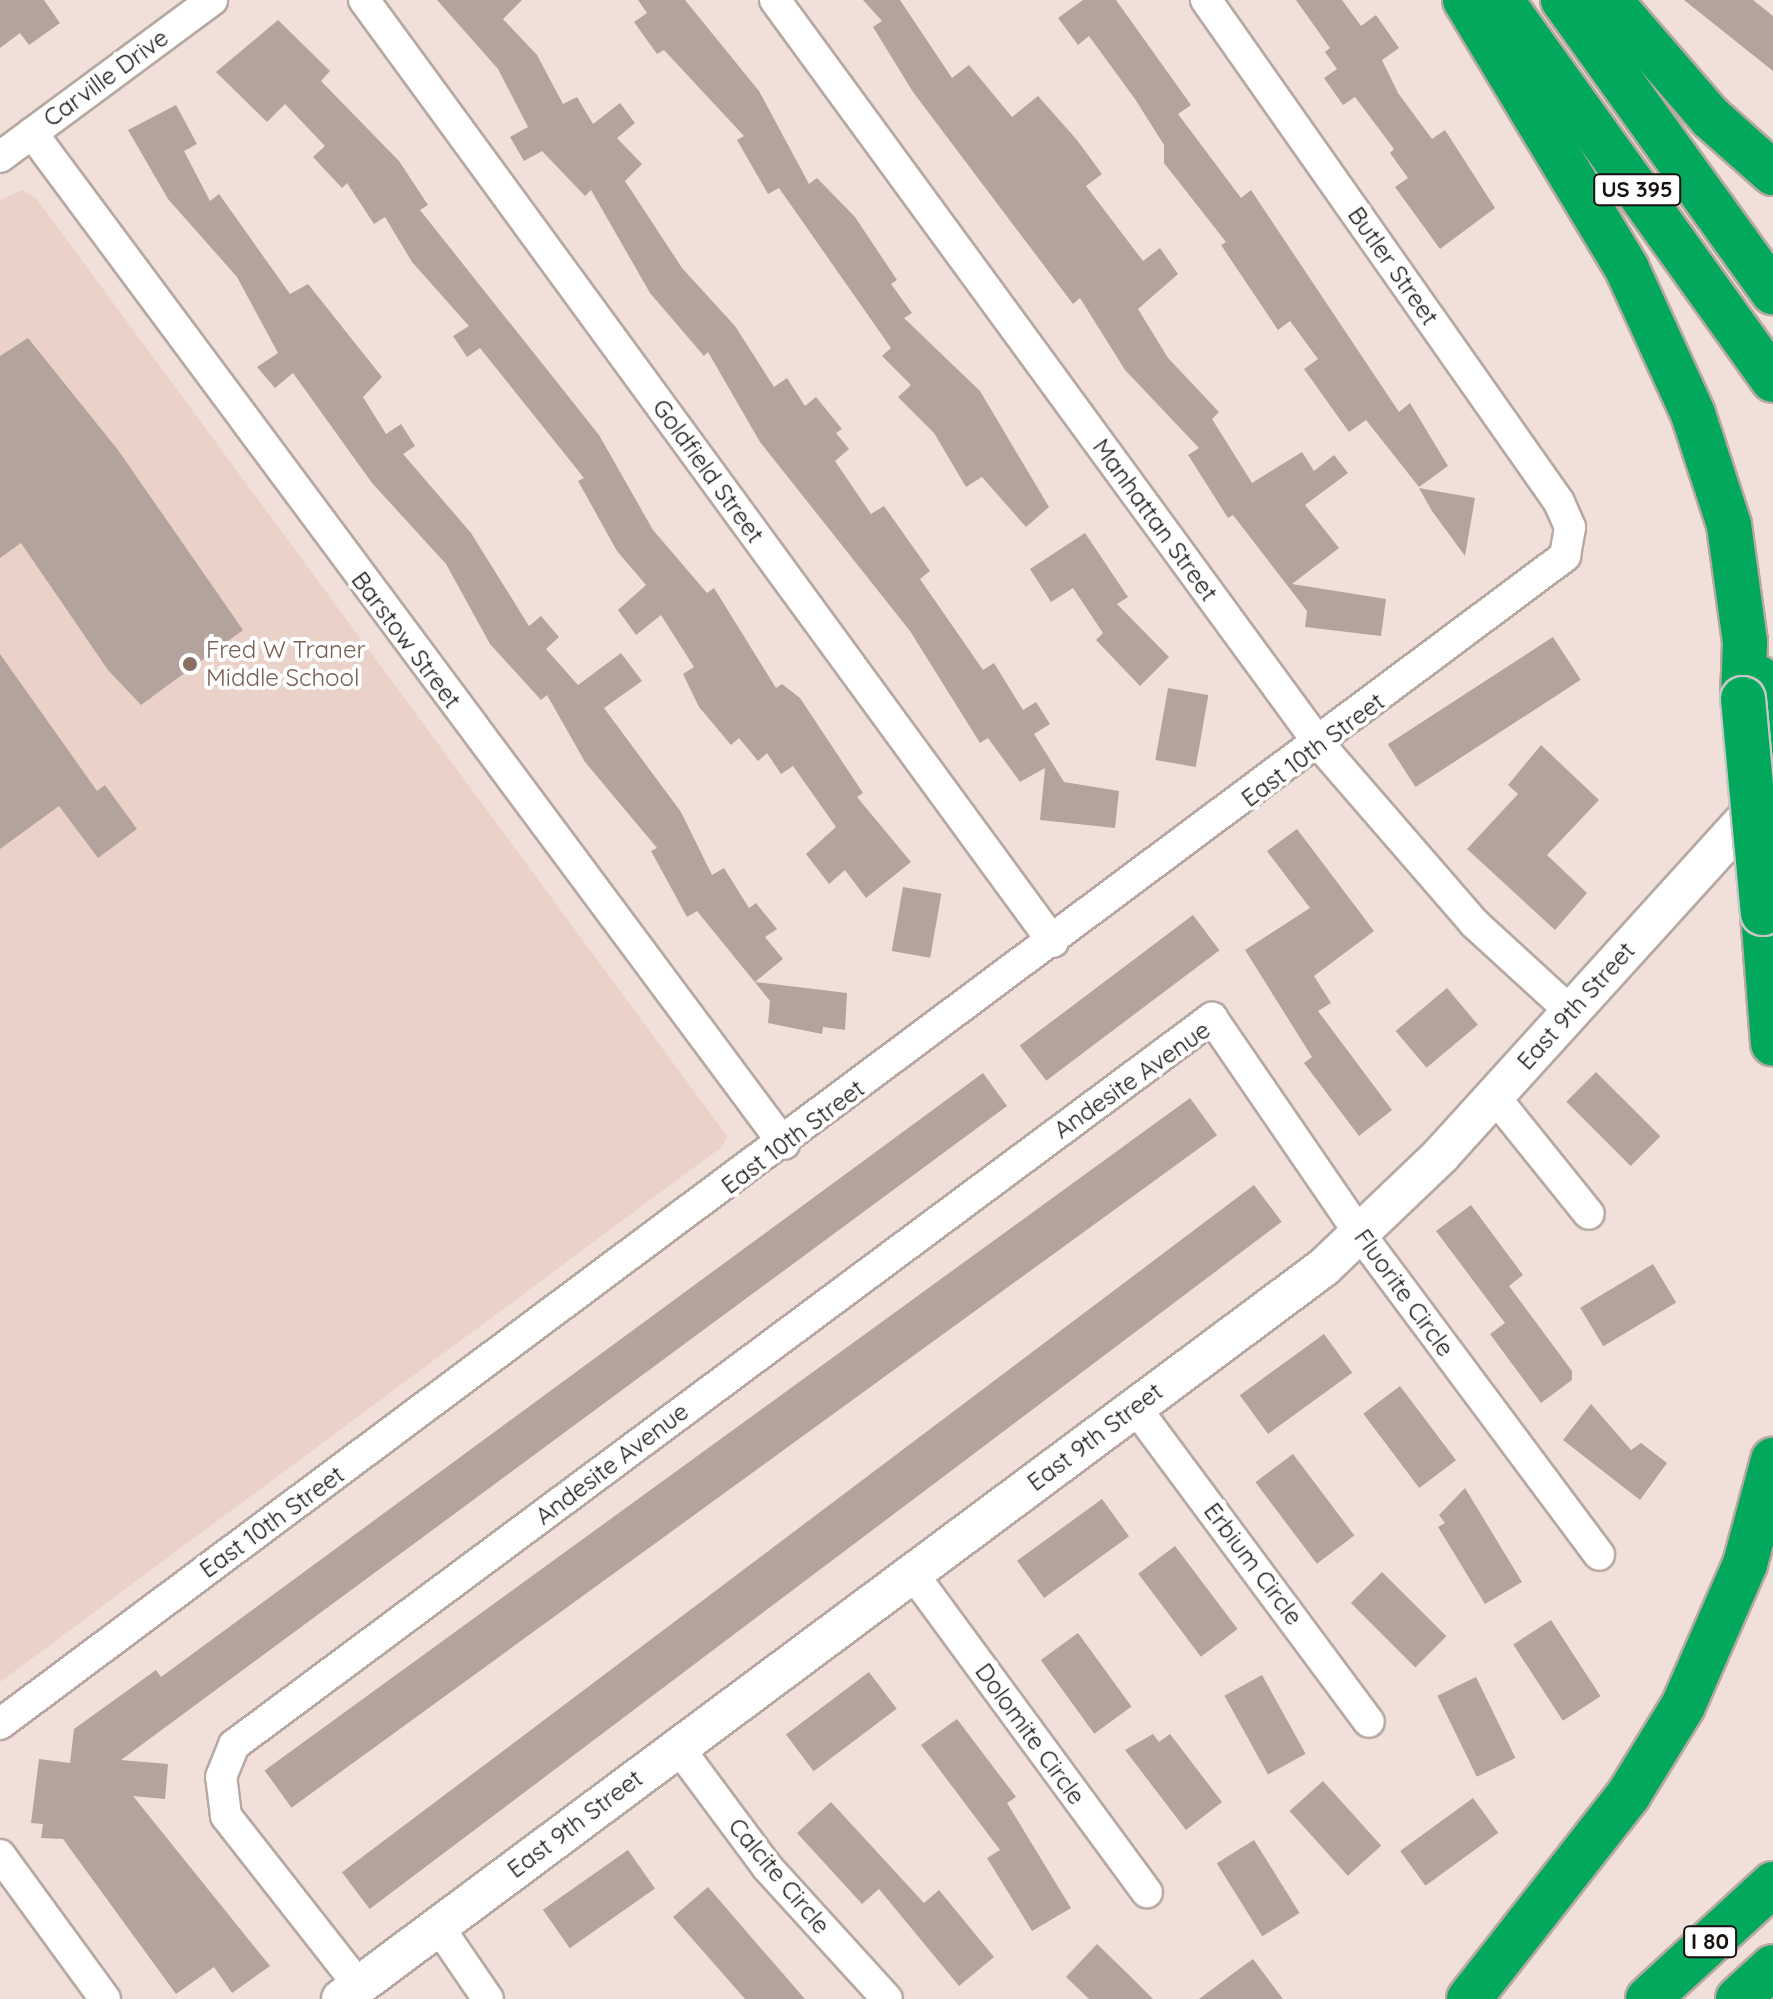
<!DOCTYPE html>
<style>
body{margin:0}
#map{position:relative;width:1773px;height:1999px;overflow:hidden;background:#f1e0da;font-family:Quicksand,sans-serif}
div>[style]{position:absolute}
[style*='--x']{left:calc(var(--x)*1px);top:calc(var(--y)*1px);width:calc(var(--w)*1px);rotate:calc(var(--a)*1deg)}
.built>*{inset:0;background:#ead2c8}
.building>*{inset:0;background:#b3a39d;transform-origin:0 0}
.roads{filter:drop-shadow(2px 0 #b7a8a2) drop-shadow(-2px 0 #b7a8a2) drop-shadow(0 2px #b7a8a2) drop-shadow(0 -2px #b7a8a2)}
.minor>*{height:30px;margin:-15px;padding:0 15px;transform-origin:15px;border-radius:15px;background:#fff}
.tertiary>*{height:38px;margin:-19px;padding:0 19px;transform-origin:19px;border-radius:19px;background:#fff}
.motorway>*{height:44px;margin:-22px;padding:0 22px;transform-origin:22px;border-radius:22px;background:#02a85c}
.bridges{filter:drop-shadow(2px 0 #c8c6c6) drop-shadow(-2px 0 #c8c6c6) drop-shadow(0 2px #c8c6c6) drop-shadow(0 -2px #c8c6c6)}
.motorway-bridge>*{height:44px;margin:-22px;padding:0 22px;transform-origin:22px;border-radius:22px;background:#02a85c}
.dots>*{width:22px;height:22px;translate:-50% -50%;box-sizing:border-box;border:4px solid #fff;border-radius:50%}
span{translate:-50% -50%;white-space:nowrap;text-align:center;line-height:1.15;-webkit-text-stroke:8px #fff;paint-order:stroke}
.shield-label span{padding:2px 6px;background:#fff;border:2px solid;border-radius:6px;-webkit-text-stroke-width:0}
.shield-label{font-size:22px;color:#181311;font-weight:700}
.street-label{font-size:24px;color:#181311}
.education-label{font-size:24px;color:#785e54}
.left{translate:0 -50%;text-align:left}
</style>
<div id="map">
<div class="built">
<div style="clip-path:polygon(22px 190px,36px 198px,727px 1136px,723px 1146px,0 1682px,0 200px)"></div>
</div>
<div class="building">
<div style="clip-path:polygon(0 0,44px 0,60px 23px,29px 45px,20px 33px,0 48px)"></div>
<div style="clip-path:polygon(437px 0,522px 0,503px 19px,537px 55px,563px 104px,577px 97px,593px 124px,620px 103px,635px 123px,617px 138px,642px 164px,625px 181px,682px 268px,735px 326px,774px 387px,787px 378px,805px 406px,816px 397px,842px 429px,836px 433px,849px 449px,835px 461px,871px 514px,884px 506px,930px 571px,920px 579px,983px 670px,994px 663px,1023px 710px,1036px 702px,1050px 724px,1034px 734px,1064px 782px,1119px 791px,1115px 828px,1040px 820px,1045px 768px,1020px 782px,988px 738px,980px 743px,910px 631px,760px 442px,708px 352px,704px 356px,650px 293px,591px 190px,585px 196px,542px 151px,524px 161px,510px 137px,528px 127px,498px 69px)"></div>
<div style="clip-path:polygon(638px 0,685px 0,759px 91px,809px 184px,817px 178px,855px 217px,897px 280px,891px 284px,912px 313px,904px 318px,980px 391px,1049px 507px,1026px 527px,982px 477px,966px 487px,934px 433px,898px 397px,911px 385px,882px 356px,891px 348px,779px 188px,768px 194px,737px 140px,744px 136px,664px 50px,657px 54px,634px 22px,647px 13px)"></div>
<div style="clip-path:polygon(863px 0,900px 0,952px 78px,969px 65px,1012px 117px,1038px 96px,1077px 140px,1102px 174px,1086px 186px,1143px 261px,1160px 248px,1178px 274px,1138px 309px,1168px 358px,1219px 412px,1212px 419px,1252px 483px,1302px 452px,1314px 471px,1334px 455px,1348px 473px,1305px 505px,1339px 548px,1292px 584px,1386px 599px,1381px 636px,1305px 627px,1307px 611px,1233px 515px,1228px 518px,1188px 455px,1199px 448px,1125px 370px,1080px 298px,1073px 304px,913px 92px,873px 27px,882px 21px)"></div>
<div style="clip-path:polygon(1083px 0,1116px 0,1191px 105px,1178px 114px,1241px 198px,1251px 190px,1399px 412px,1410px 403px,1448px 466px,1419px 487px,1366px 420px,1349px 432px,1304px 369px,1318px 359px,1290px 321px,1278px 330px,1221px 245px,1226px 242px,1164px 163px,1164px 145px,1135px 99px,1089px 36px,1078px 45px,1058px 18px)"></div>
<div style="clip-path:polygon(1296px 0,1342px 0,1361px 26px,1376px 15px,1399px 48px,1382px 60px,1398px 93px,1432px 139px,1445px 130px,1495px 208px,1440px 249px,1395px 187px,1408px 178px,1390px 153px,1394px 149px,1355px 97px,1343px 105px,1324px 78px,1337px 69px,1325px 52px,1330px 48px)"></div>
<div style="clip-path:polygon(1684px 0,1753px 0,1773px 16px,1773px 71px)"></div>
<div style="clip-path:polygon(278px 20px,330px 71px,321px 81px,399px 161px,428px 205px,420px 210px,599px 435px,653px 530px,707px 593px,714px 588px,776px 688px,782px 684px,800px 698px,863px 793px,857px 797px,911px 862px,866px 898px,845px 870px,829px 884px,806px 854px,836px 827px,793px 766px,781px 774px,767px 753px,758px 761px,739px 738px,731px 745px,699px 707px,683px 674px,694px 667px,661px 615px,636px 635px,618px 610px,646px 585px,617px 551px,578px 481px,584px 478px,480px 348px,467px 357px,453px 336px,469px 326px,412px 262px,385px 217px,374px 224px,347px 183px,342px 188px,313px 157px,325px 146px,285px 104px,267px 122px,216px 72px)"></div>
<div style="clip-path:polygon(176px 105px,197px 144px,184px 151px,210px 201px,219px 194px,290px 294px,308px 284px,382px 377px,363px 397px,386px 434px,401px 424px,415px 446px,403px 454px,471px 533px,529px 626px,541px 616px,559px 637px,546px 649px,578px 685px,621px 653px,642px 681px,604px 708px,681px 812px,712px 875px,724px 868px,749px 908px,756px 903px,777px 929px,765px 937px,783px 959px,755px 982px,847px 993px,845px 1030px,823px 1027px,822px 1034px,768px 1023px,770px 1001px,697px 911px,687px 917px,651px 851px,657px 848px,585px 762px,547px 695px,541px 700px,490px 644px,446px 564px,372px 483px,293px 373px,275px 388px,257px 367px,278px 353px,237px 277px,168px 199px,128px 130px)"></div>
<div style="clip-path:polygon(28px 338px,118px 450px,243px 630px,141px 705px,108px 670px,21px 543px,0 558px,0 356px)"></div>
<div style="clip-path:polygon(1419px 488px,1475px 498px,1465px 556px,1432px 511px)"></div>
<div style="clip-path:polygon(1085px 533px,1128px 597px,1117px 604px,1169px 657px,1140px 686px,1096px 640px,1103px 633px,1073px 588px,1051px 602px,1030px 569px)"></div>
<div style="left:1553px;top:637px;width:51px;height:197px;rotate:57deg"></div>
<div style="clip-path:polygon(0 654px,97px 791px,105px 785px,137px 829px,98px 858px,59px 806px,0 849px)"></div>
<div style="left:1168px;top:688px;width:41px;height:73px;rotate:10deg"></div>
<div style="clip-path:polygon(1541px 745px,1599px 800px,1547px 855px,1587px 893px,1555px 930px,1467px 849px,1518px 794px,1508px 785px)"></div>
<div style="clip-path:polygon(1297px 829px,1374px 931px,1314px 976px,1331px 1003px,1318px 1011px,1392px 1110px,1359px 1136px,1304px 1063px,1312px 1057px,1245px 950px,1310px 908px,1267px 851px)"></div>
<div style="left:903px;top:887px;width:39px;height:65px;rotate:10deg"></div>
<div style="left:1193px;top:915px;width:44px;height:217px;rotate:53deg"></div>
<div style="left:1447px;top:988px;width:48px;height:67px;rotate:50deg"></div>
<div style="left:1596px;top:1072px;width:91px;height:42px;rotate:45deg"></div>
<div style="clip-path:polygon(983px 1073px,1007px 1106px,121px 1760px,168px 1764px,165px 1799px,133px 1796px,270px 1966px,232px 1993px,214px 1967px,176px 1994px,63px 1839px,41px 1838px,43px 1824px,31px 1823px,39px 1759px,70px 1763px,74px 1729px,156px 1670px,161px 1677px)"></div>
<div style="left:1190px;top:1098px;width:46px;height:1144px;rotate:54deg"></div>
<div style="left:1254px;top:1185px;width:46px;height:1142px;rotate:53deg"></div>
<div style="clip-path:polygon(1471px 1205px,1523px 1275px,1509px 1286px,1572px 1371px,1572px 1380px,1541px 1403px,1490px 1334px,1505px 1323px,1436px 1231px)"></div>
<div style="left:1653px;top:1264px;width:45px;height:85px;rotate:59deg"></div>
<div style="left:1324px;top:1334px;width:48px;height:104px;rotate:54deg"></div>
<div style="left:1400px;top:1386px;width:93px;height:46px;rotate:53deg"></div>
<div style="clip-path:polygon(1591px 1404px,1631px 1450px,1641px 1443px,1667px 1463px,1640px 1500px,1563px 1440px)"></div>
<div style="left:1293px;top:1454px;width:102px;height:47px;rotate:53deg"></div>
<div style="clip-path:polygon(1465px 1488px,1522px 1582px,1485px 1604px,1438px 1527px,1445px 1523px,1439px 1515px)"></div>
<div style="left:1102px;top:1499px;width:46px;height:105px;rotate:54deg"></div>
<div style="left:1175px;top:1546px;width:104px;height:46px;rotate:53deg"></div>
<div style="left:1382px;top:1572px;width:91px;height:44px;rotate:45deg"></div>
<div style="left:1551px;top:1620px;width:91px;height:45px;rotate:57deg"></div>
<div style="left:1078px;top:1633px;width:91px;height:46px;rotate:54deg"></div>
<div style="left:869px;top:1672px;width:46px;height:104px;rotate:53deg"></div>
<div style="left:1262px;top:1675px;width:90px;height:43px;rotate:61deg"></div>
<div style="left:1476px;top:1677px;width:90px;height:43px;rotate:64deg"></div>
<div style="clip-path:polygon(957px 1719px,1016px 1797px,1007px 1803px,1071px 1908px,1032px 1931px,987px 1858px,1000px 1850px,921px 1745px)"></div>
<div style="clip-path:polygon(1153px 1734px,1159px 1742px,1170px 1734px,1222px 1802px,1186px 1830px,1125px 1750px)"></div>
<div style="left:1323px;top:1781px;width:87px;height:45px;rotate:48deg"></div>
<div style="left:1473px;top:1798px;width:43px;height:90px;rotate:54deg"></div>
<div style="clip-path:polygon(831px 1802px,924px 1903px,939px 1890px,994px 1957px,959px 1986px,879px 1889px,862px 1904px,797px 1833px)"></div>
<div style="left:1254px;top:1840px;width:86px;height:44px;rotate:58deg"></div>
<div style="left:628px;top:1850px;width:47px;height:104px;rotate:55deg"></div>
<div style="clip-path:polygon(708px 1887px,758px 1945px,805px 1999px,745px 1999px,673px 1917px)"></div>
<div style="clip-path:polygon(1097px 1944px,1128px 1974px,1153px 1999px,1089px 1999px,1066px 1977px)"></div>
<div style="clip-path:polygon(1253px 1959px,1283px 1999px,1199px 1999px,1235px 1972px)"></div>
</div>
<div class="roads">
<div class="minor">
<div style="--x:364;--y:0;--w:1167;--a:53.82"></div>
<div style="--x:775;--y:0;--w:923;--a:53.81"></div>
<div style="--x:1320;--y:745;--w:235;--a:49.1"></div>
<div style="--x:1474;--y:923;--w:130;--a:42.5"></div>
<div style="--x:32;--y:133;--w:1260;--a:53.36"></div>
<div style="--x:0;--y:157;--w:264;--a:-36.5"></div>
<div style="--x:1494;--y:1096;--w:151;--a:51.2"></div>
<div style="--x:1135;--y:1407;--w:392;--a:53.4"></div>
<div style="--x:913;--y:1574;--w:395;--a:53.7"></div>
<div style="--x:0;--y:1724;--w:1953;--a:-36.73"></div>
<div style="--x:1565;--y:556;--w:29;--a:-80"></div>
<div style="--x:1570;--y:527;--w:27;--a:-114"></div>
<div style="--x:1559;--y:502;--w:614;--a:-125.11"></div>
<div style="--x:678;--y:1747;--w:149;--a:53.4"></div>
<div style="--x:767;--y:1867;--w:178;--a:47.7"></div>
<div style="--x:0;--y:1855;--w:178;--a:53.9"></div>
<div style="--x:438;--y:1926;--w:88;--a:55.6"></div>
<div style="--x:357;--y:1983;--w:212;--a:-128.1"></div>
<div style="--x:226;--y:1816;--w:39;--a:-97"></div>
<div style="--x:221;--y:1777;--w:35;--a:-68"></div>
<div style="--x:234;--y:1745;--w:1219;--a:-36.63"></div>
<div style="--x:1212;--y:1018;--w:262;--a:55.6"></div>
<div style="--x:1360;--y:1234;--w:400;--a:53.3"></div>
</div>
<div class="tertiary">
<div style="--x:341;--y:1999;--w:1226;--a:-36.67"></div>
<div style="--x:1324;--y:1267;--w:162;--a:-43.7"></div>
<div style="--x:1441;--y:1155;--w:485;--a:-47.8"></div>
</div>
<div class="motorway">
<div style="--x:1465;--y:0;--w:314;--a:58.9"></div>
<div style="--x:1627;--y:269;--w:159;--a:65.5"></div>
<div style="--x:1693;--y:414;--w:117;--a:72"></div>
<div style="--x:1729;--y:525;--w:118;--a:82.2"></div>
<div style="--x:1745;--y:642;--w:57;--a:92"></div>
<div style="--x:1501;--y:0;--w:467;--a:54.4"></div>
<div style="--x:1563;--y:0;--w:360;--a:54.3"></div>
<div style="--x:1609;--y:0;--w:156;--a:49.2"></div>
<div style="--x:1711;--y:118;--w:83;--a:41.6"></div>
<div style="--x:1759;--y:678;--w:89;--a:81"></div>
<div style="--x:1763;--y:913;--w:131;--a:85.6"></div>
<div style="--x:1469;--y:1999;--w:260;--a:-52"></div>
<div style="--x:1629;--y:1794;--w:103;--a:-58.5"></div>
<div style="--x:1683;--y:1706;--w:155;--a:-66.4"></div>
<div style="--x:1745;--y:1564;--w:108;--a:-74.9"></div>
<div style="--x:1648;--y:1999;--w:170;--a:-42.6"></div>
<div style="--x:1738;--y:1999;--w:47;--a:-42.4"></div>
</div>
</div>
<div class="bridges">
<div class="motorway-bridge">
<div style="--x:1743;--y:699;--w:215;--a:84.7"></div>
</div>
</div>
<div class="dots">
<div style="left:190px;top:664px;background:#8d6e63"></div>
</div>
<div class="shield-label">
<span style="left:1637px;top:190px">US 395</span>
<span style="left:1710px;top:1942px">I 80</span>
</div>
<div class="street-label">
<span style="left:106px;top:78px;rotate:-36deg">Carville Drive</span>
<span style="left:1393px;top:266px;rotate:55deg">Butler Street</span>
<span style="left:708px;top:471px;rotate:54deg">Goldfield Street</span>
<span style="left:1155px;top:520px;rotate:54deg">Manhattan Street</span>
<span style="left:406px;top:640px;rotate:53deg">Barstow Street</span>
<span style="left:1313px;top:750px;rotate:-37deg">East 10th Street</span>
<span style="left:1576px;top:1006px;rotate:-48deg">East 9th Street</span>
<span style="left:1132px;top:1080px;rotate:-35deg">Andesite Avenue</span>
<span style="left:793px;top:1137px;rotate:-37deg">East 10th Street</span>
<span style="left:1404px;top:1293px;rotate:54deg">Fluorite Circle</span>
<span style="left:1095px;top:1437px;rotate:-37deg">East 9th Street</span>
<span style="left:612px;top:1464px;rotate:-37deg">Andesite Avenue</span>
<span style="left:272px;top:1522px;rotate:-36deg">East 10th Street</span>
<span style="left:1253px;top:1564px;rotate:53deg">Erbium Circle</span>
<span style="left:1030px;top:1734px;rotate:54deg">Dolomite Circle</span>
<span style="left:575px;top:1824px;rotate:-37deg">East 9th Street</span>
<span style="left:779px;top:1876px;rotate:50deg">Calcite Circle</span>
</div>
<div class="education-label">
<span class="left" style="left:206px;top:664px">Fred W Traner<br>Middle School</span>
</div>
</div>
